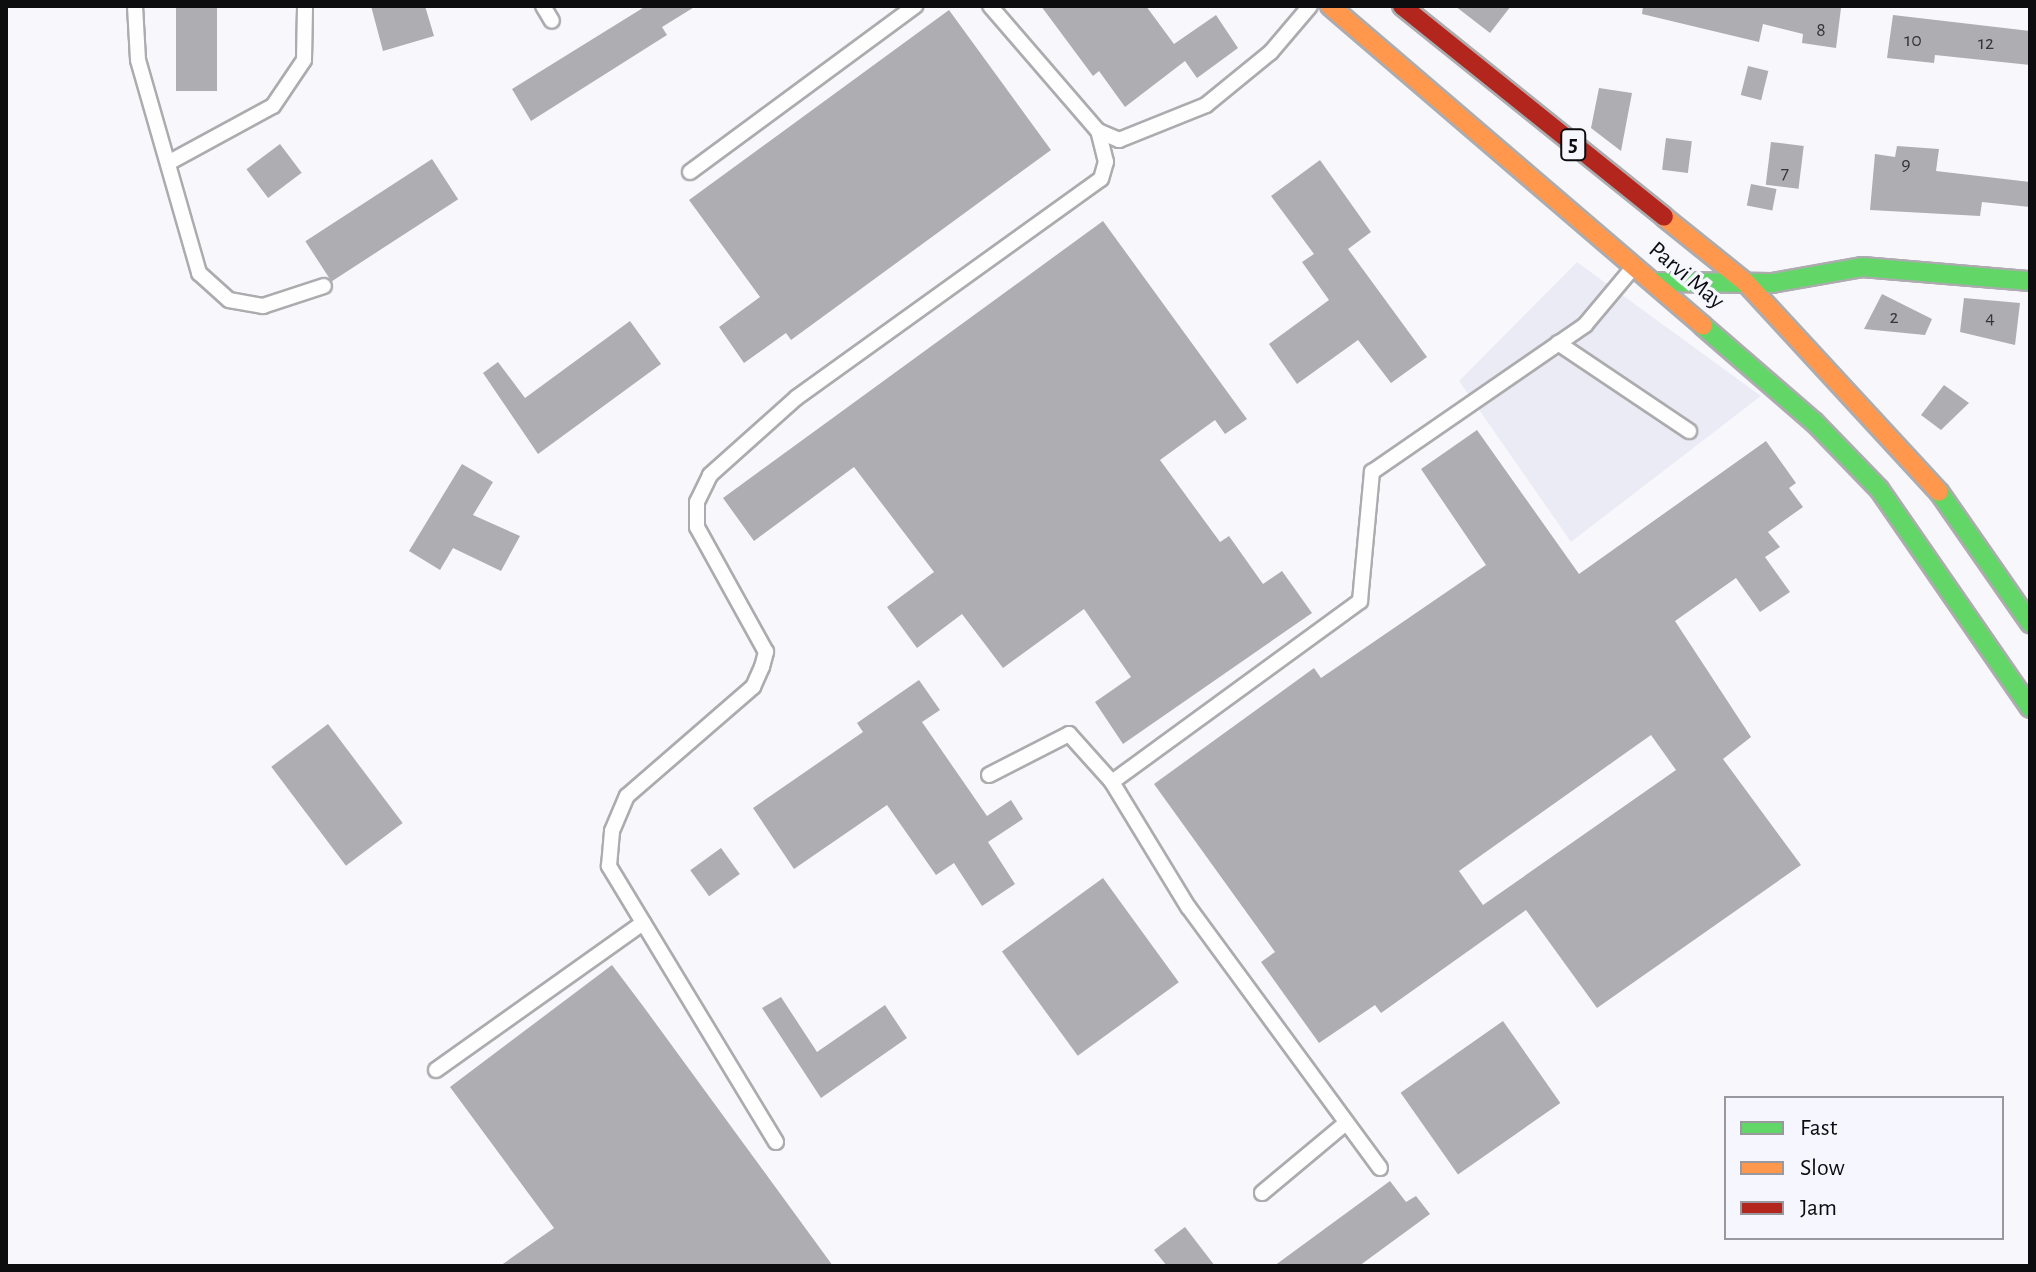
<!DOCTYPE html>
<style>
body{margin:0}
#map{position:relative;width:2036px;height:1272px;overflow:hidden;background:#f8f8fc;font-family:"Alegreya Sans",sans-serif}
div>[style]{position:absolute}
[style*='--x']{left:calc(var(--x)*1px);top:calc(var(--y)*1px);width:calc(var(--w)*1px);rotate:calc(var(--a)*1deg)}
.built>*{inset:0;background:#ebebf6}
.building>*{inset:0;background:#aeaeb2;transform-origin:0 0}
.roads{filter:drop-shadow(2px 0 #acacaf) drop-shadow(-2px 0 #acacaf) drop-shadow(0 2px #acacaf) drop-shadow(0 -2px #acacaf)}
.lane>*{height:14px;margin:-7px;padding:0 7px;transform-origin:7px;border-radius:7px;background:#fefeff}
.fast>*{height:18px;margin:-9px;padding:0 9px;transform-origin:9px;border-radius:9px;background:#63d668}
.slow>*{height:18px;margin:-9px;padding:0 9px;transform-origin:9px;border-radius:9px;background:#ff974d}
.jam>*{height:18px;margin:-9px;padding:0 9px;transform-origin:9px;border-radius:9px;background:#b3261e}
span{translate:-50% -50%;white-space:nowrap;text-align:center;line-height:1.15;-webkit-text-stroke:7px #f6f6fe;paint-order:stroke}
.number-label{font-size:20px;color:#353438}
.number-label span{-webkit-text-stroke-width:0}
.shield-label span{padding:2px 6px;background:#f6f6fe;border:2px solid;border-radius:6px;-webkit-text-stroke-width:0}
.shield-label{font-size:22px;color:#0d0c0f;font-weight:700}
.street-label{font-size:24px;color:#0d0c0f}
.frame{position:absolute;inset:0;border:8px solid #0d0c0f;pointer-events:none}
.legend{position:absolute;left:1724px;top:1096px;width:280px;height:144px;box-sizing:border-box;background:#f6f6fe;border:2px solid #99989e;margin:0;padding:10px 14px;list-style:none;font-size:24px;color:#0d0c0f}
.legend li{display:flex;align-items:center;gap:16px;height:40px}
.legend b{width:40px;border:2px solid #99989e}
</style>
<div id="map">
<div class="built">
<div style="clip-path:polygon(1577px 262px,1761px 396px,1571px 542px,1459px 381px)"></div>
</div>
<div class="building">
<div style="left:176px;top:6px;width:41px;height:85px"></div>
<div style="clip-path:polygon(371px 6px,425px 6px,434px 36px,383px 51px)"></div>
<div style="clip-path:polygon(646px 6px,696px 6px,662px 27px,667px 35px,531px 121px,512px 89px)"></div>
<div style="clip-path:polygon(1041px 6px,1146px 6px,1174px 44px,1216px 15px,1238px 48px,1197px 78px,1185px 61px,1125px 107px,1099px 71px,1093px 76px)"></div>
<div style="clip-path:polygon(1455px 6px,1511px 6px,1490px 33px)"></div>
<div style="clip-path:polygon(1643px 6px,1828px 6px,1841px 8px,1836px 48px,1802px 43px,1803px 34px,1763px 24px,1759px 42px,1642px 14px)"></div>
<div style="clip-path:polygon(949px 10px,1051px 150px,791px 340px,786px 333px,744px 363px,719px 327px,760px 297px,689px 200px)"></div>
<div style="clip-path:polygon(1893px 15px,2030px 31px,2030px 65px,1935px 55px,1934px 63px,1887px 58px)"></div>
<div style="left:1748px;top:66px;width:21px;height:30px;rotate:14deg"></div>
<div style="clip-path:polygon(1599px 88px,1632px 93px,1621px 151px,1591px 128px)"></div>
<div style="left:1666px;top:138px;width:26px;height:32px;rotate:7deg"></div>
<div style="left:1771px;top:142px;width:33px;height:43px;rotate:7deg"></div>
<div style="left:280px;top:144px;width:36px;height:42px;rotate:53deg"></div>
<div style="clip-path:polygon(1897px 146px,1939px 149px,1936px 171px,2030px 182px,2030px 207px,1982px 202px,1980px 216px,1870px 210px,1875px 154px,1895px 157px)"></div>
<div style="left:432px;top:159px;width:48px;height:151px;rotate:57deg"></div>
<div style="clip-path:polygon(1320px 160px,1371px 232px,1348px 249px,1427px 357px,1391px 383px,1358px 340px,1297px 384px,1269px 344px,1329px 300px,1302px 262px,1314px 254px,1271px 196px)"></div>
<div style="left:1751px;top:184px;width:26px;height:22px;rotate:11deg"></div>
<div style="clip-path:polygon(1103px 221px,1247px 419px,1225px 434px,1215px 420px,1160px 460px,1220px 542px,1229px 536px,1263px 584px,1282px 571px,1312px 613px,1123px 744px,1095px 702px,1131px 677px,1084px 609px,1003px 668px,962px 614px,917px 648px,887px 607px,934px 572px,854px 467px,754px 541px,723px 498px)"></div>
<div style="clip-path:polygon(1882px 294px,1932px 319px,1925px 335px,1864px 329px)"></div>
<div style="clip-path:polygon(1964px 298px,2020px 303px,2015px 345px,1960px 332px)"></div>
<div style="clip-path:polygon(630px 321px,661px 364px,538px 454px,483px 373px,498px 362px,525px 398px)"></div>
<div style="clip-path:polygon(1944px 385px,1969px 403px,1941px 430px,1921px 415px)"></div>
<div style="clip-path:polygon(evenodd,1477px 430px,1579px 574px,1766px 441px,1796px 483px,1789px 488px,1803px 507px,1768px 532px,1780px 547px,1765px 557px,1790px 592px,1760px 612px,1736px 578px,1675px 621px,1751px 737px,1723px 759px,1801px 865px,1597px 1008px,1526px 910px,1381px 1013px,1375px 1005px,1319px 1043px,1261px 962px,1275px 952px,1154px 784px,1314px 668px,1321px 678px,1486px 565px,1421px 469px,1477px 430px,1651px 735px,1676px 770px,1483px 905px,1459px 871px,1651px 735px)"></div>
<div style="clip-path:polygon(462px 464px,493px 482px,473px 515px,520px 536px,501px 571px,453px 548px,440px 570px,409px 551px)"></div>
<div style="clip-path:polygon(919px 680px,940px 710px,922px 722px,987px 816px,1011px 800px,1023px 819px,988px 842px,1015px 884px,982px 906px,954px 863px,936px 875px,887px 805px,794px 869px,753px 808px,863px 732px,857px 723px)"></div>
<div style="left:328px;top:724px;width:124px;height:71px;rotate:53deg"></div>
<div style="left:721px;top:848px;width:32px;height:38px;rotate:54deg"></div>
<div style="left:1103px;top:878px;width:129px;height:125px;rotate:54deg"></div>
<div style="clip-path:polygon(612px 965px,643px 1006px,833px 1266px,500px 1266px,554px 1228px,450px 1087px)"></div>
<div style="clip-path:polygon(781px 997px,817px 1052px,885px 1005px,907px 1038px,821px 1098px,762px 1008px)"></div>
<div style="left:1503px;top:1021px;width:100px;height:125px;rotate:55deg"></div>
<div style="clip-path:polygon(1390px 1181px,1406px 1202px,1416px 1196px,1430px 1214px,1359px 1266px,1274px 1266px)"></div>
<div style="clip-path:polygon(1185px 1227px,1215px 1266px,1167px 1266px,1154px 1250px)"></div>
</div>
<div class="roads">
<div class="lane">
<div style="--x:135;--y:6;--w:54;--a:86.8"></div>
<div style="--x:138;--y:60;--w:222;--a:74"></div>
<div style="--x:199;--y:273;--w:40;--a:42"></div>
<div style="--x:229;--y:300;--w:35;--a:10"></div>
<div style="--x:263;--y:306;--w:64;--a:-18.2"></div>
<div style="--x:543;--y:6;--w:17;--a:59"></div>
<div style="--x:1098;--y:131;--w:23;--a:23"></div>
<div style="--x:1119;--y:140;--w:94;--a:-21.9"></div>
<div style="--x:1206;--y:105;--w:84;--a:-39.2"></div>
<div style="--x:1271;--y:52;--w:60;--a:-49.7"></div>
<div style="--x:168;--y:163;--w:119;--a:-28.5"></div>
<div style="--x:273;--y:106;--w:55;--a:-56"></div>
<div style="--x:304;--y:60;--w:54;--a:-88.9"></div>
<div style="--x:690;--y:172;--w:280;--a:-36.4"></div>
<div style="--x:1558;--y:343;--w:158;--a:33.9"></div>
<div style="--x:989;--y:775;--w:90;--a:-27.1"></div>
<div style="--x:1069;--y:734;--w:64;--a:48.1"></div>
<div style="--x:436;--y:1070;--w:254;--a:-35.4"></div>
<div style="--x:776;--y:1142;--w:323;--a:-121.2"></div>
<div style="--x:609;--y:866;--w:35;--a:-85"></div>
<div style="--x:612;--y:831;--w:38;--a:-67"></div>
<div style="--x:627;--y:796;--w:167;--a:-40.9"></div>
<div style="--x:753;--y:687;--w:22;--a:-66"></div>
<div style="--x:762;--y:667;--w:16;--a:-75"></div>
<div style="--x:766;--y:652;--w:143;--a:-118.9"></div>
<div style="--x:697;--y:527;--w:25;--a:-90"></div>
<div style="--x:697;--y:502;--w:30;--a:-64"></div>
<div style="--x:710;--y:475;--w:115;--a:-41.8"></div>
<div style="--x:796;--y:398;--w:375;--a:-35.7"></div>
<div style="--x:1101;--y:179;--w:18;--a:-74"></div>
<div style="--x:1106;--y:162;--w:32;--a:-104"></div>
<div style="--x:1098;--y:131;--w:165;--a:-130.8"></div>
<div style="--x:1380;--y:1168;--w:324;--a:-126.3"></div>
<div style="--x:1188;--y:907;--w:146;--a:-121.3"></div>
<div style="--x:1112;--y:782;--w:307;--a:-36.1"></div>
<div style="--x:1360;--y:601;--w:130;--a:-84.7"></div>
<div style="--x:1372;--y:472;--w:259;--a:-34.6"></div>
<div style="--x:1585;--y:325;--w:73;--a:-50"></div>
<div style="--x:1262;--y:1193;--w:109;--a:-39.8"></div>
</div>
<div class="fast">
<div style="--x:1656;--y:282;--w:116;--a:0.5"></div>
<div style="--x:1772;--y:283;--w:91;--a:-10.1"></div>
<div style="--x:1862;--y:267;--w:169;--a:4.8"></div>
<div style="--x:1703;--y:326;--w:147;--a:40.9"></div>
<div style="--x:1814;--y:422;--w:93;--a:45.9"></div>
<div style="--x:1879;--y:489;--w:266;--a:55.4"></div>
<div style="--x:1939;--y:492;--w:160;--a:55.2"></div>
</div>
<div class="slow">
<div style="--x:1330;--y:6;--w:491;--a:40.6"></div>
<div style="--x:1664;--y:217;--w:105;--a:38.8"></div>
<div style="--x:1746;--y:283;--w:284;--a:47.3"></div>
</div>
<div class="jam">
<div style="--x:1402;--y:6;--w:336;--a:38.8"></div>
</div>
</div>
<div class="number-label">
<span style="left:1821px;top:30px">8</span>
<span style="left:1913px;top:40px">10</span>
<span style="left:1986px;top:43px">12</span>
<span style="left:1906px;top:164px">9</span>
<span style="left:1785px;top:173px">7</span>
<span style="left:1894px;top:317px">2</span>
<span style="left:1990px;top:318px">4</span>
</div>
<div class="shield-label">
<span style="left:1573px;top:145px">5</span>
</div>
<div class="street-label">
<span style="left:1686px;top:276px;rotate:40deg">Parvi May</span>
</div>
<div class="frame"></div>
<ul class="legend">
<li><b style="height:10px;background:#63d668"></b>Fast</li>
<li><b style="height:10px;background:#ff974d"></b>Slow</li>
<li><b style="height:10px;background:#b3261e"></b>Jam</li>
</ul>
</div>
